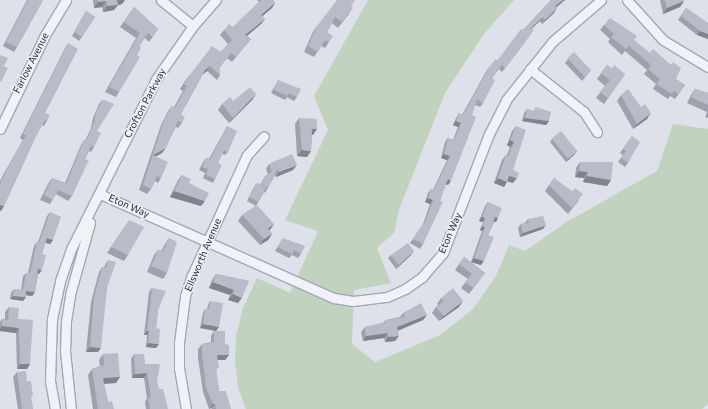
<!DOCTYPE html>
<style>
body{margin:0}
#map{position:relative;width:708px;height:409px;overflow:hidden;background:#dee1e9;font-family:Commissioner,sans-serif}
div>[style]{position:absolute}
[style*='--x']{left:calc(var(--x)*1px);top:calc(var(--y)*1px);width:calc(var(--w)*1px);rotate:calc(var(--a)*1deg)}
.green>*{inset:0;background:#c1d3bf}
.roads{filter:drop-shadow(1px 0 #a3a7b3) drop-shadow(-1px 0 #a3a7b3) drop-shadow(0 1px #a3a7b3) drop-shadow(0 -1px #a3a7b3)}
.minor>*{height:9px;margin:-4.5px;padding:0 4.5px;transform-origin:4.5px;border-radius:4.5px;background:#f1f2f7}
.wall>*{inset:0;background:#9ea2ad}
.shaded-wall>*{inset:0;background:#81848d}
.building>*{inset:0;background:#b8bcc9;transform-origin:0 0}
span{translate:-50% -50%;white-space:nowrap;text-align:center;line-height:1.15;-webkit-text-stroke:3px #eef0f6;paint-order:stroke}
.street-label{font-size:10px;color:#262d40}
</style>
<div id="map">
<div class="green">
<div style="clip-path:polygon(368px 0,514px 0,484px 34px,445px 93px,399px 210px,394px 233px,377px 248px,391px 283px,354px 290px,352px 344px,375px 362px,440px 335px,473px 309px,496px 276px,509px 245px,525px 251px,565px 223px,657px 171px,673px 124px,708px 129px,708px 404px,702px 409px,246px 409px,238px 387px,235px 361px,236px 336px,243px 308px,257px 278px,290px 293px,318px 231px,285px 220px,328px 130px,314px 96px)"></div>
</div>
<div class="roads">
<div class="minor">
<div style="--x:161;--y:0;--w:41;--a:39.1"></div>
<div style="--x:627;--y:0;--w:54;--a:48"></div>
<div style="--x:663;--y:40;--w:52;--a:31"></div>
<div style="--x:530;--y:69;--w:69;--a:38.5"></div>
<div style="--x:584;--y:112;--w:24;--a:57"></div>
<div style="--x:0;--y:129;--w:104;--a:-64.4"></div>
<div style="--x:45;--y:35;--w:41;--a:-59"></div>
<div style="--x:100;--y:194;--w:256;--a:24"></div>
<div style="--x:334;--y:298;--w:19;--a:9"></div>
<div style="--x:353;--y:301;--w:34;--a:-7"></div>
<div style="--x:387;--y:297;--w:20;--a:-24"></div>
<div style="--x:405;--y:289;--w:21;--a:-35"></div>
<div style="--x:422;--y:277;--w:32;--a:-49"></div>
<div style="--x:443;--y:253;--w:128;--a:-68.9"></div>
<div style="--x:489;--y:134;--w:38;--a:-63"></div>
<div style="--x:506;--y:100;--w:75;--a:-51.5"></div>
<div style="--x:553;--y:41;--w:63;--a:-40.5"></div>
<div style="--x:55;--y:409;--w:28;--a:-100"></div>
<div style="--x:50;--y:381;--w:62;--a:-88.2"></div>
<div style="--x:52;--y:319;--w:39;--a:-78"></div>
<div style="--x:60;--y:281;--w:36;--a:-71"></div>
<div style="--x:72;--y:247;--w:188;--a:-63.4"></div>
<div style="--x:156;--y:79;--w:65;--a:-55.1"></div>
<div style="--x:193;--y:26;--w:35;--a:-49"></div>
<div style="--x:71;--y:409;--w:58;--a:-95.9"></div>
<div style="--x:65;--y:351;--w:30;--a:-88"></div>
<div style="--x:66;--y:321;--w:30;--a:-81"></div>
<div style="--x:71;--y:291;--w:71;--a:-74.4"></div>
<div style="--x:186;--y:409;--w:42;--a:-99.7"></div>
<div style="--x:179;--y:368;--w:25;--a:-90"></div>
<div style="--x:179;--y:343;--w:47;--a:-82.7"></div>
<div style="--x:185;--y:296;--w:22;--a:-72"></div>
<div style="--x:192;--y:275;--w:132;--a:-65.4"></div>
<div style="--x:247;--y:155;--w:25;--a:-48"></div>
</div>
</div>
<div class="wall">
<div style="clip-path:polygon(27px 0,43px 0,17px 47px,14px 52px,3px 46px)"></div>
<div style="clip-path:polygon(93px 0,125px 0,122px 4px,118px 5px,114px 10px,103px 12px,102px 7px,94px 8px)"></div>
<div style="clip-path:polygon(257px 0,274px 0,273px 0,275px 3px,272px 8px,262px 16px,265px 19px,261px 24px,247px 36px,251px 39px,232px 62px,227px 58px,220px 67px,220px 75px,217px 80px,207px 71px,203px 74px,181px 114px,182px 123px,178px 128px,176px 127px,162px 153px,156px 156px,161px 178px,158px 183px,155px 181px,151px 189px,147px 194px,139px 190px,161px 125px,168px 111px,172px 106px,174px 107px,183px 91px,180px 89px,185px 81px,189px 76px,221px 52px,228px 44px,220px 35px,224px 30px,233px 27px,259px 2px)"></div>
<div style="clip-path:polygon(551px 0,565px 0,556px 7px,554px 13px,542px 24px,540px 21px,532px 28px,520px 49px,502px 72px,499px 69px,492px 78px,483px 103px,480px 107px,475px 105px,448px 185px,446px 184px,423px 244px,420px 249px,410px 243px,423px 224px,430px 204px,425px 202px,428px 193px,431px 189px,433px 190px,447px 160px,441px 158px,445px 142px,448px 138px,453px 140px,458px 127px,453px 125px,456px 118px,459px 113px,462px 115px,487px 70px,496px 59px,497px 61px,523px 30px)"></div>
<div style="clip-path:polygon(660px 0,684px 0,684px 1px,680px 7px,663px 14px)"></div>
<div style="clip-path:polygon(351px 6px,349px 14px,338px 28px,332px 23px,327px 32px,329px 42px,325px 48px,321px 46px,314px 57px,304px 52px,313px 32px,317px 26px)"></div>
<div style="clip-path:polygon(134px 7px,158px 29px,149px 42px,145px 38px,139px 46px,137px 55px,119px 92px,116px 97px,105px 92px,136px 38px,120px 27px)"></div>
<div style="clip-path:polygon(686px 8px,708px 23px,708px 39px,697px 35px,678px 20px)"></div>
<div style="clip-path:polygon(86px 11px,95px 17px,79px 41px,72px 36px)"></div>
<div style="clip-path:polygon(604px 25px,634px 40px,676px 79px,685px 85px,675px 99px,670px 96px,668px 99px,653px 89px,656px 84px,644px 74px,647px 70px,625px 51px,622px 55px,608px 42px,610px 39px,600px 30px)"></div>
<div style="clip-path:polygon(68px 43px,45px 113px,47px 121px,44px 126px,42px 125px,36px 136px,4px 206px,1px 211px,0 210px,0 181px,3px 175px,23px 140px,20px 138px,65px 48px)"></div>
<div style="clip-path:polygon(568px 59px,591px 70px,582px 81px,565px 63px)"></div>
<div style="clip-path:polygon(607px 65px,612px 69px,625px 74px,604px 104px,596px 98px,605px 86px,597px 79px)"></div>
<div style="clip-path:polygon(278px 80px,297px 97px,294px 101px,287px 97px,285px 100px,271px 93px)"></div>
<div style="clip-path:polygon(695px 89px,708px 93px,708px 118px,705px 117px,707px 112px,687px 103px,691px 95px)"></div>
<div style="clip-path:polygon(256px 94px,252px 100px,229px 123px,218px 110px,222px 104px)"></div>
<div style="clip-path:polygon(621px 95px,647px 119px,633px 129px,617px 101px)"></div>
<div style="clip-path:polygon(102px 100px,94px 147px,91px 152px,89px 151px,85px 159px,72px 196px,68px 201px,56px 194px,50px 204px,40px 200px,49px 182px,52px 178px,65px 183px,81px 145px,84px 140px,85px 141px,91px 128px,93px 118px,99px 104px)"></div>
<div style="clip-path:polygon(536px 107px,549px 121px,546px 125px,522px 121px,524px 113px,527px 109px,534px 111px)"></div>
<div style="clip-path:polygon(299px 118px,313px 135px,312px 135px,311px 151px,307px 157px,297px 156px,295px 124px)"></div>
<div style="clip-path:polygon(227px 126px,228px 152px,225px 155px,222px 154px,218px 163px,215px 179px,213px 183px,203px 178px,205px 173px,199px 170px,203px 162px,206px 158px,209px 159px,225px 130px)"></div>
<div style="clip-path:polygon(516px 126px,513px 170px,513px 183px,507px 181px,504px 187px,494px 183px,502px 160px,506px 155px,507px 155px,510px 147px,507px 145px,512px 131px)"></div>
<div style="clip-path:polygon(632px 136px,628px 163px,625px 167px,618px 162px,623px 155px,620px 153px)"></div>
<div style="clip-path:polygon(552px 139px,577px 151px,574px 155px,566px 162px,550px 142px)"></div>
<div style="clip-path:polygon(580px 162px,611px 180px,607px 186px,583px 182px,584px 178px,575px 177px,576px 168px)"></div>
<div style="clip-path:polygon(269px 164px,293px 170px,276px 177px,275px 175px,268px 188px,265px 193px,264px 192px,256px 206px,270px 230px,269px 230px,272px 234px,268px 240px,260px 245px,238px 221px,242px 215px,256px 206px,247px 201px,254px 187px,257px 183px,260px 185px,265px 176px,268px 175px,266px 169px)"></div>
<div style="clip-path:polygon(182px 175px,189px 183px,201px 206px,170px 197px,178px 180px)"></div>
<div style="clip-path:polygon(554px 178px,579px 200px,568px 214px,545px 191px)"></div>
<div style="clip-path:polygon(488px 202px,498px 218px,496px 222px,494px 222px,488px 235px,481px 265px,471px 262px,482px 231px,480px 230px,483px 222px,479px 221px,485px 206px)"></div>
<div style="clip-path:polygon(50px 212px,53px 240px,50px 244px,45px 243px,42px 254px,39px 274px,38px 274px,35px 292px,32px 296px,26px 295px,26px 297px,23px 301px,10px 299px,11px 293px,14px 289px,21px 290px,23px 276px,26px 273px,28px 273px,34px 246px,37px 242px,38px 242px,47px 216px)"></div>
<div style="clip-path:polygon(528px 219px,543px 229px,520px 237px,518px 228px,521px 224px,525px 223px)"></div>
<div style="clip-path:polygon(125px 226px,128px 255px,124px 261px,107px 253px)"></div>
<div style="clip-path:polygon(169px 238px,167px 273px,163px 279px,147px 272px,154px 255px,158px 250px,161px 251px,165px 244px)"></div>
<div style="clip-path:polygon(283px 238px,301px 254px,298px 258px,292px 255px,289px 258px,275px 251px)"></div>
<div style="clip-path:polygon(391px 255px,411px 255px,396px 269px,388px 258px)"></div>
<div style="clip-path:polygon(464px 257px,485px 273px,469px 294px,461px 288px,468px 279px,455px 270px)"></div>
<div style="clip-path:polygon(108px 260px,107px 288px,98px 352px,86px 352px,91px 302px,99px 272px,102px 267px,104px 268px,105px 265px)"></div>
<div style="clip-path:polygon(216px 274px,249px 281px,238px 303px,228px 300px,230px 295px,209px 288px,212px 280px)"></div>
<div style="clip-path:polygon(152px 288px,158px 310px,156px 328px,156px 348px,146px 347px,147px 335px,144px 335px,149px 292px)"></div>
<div style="clip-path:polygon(441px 298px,459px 307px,439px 321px,432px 313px,436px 307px,438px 305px,437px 304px)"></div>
<div style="clip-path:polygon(210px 301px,219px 327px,216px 331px,200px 328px,203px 313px,205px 309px,207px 309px,208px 305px)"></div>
<div style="clip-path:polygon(9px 307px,18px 319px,27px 369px,17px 369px,16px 333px,0 331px,0 322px,2px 319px,5px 319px,5px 312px)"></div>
<div style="clip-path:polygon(403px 313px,427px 315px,423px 320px,398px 331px,395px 341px,385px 342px,384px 338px,363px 341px,361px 332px,365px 327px,383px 323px,386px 320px,400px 317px)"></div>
<div style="clip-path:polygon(214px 331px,225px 344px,229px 355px,225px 360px,218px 360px,216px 372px,219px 391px,231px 409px,212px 409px,211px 408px,209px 409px,203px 392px,198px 358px,198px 349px,202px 344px,211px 342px,211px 336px)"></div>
<div style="clip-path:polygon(103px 354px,120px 377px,116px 383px,104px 384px,108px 402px,114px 409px,93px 409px,88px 375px,92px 369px,100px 366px,99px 360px)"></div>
<div style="clip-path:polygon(134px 354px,145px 364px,157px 382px,159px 389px,168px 409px,146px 409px,145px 402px,147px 398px,144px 378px,132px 378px,131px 359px)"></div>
<div style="clip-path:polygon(17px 372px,27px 381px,33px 409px,18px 409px,13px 377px)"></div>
</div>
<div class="shaded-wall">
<div style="clip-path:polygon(117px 0,125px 0,122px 4px,118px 5px,114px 10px,103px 12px,107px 6px)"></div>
<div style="clip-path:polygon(563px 0,565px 0,552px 11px,555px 6px)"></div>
<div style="clip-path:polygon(106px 1px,102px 7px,94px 8px,98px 2px)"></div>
<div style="clip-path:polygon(684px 1px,680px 7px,663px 14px,667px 8px)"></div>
<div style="clip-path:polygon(275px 3px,272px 8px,258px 20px,261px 15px)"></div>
<div style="clip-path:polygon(557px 8px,554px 13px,542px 24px,545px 20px)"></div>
<div style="clip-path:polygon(543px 17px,540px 21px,528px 32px,531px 28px)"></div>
<div style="clip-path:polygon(265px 19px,261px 24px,242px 40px,245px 35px)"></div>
<div style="clip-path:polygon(700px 31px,708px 34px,708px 39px,697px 35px)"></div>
<div style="clip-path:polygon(210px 66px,207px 71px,202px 75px,205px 70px)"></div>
<div style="clip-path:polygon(256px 94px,252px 100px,229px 123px,233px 118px)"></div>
<div style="clip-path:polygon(651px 113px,647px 119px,633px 129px,637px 124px)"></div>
<div style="clip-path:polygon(525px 118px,549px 121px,546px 125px,522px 121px)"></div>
<div style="clip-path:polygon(456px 121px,461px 123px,458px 127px,453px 125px)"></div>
<div style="clip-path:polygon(312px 129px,317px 129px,313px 135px,308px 135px)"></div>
<div style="clip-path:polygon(510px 140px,514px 142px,510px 147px,507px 145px)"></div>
<div style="clip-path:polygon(166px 148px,162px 153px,151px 159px,153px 155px)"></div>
<div style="clip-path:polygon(302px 150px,311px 151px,307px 157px,297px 156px)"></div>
<div style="clip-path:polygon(577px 151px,574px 155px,566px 162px,569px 158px)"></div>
<div style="clip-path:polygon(444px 154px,450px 156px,447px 160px,441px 158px)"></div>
<div style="clip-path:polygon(297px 165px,293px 170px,276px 177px,279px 172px)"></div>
<div style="clip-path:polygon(579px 171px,588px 172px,584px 178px,575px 177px)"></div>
<div style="clip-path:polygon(509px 176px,517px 178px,513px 183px,506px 181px)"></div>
<div style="clip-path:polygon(587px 176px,611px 180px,607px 186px,583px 182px)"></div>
<div style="clip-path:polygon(498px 178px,507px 182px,504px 187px,494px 183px)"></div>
<div style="clip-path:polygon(448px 179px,451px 181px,448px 185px,445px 184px)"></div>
<div style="clip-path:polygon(174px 191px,205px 201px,201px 206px,170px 197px)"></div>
<div style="clip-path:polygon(428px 198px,433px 200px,430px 204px,425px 202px)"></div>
<div style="clip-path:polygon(0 205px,4px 206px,1px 211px,0 210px)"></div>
<div style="clip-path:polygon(482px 217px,485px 218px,483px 222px,479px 221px)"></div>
<div style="clip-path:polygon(495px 217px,498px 218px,496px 222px,492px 221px)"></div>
<div style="clip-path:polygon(274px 224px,270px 230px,264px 234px,268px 228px)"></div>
<div style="clip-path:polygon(546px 225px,543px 229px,520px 237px,523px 233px)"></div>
<div style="clip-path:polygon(482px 226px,485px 227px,482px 231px,480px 230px)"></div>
<div style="clip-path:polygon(272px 234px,268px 240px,260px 245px,264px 239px)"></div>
<div style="clip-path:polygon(47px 238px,53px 240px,50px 244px,44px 242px)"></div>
<div style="clip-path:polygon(414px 251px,411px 255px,396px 269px,399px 265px)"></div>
<div style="clip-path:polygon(474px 258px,484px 261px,481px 265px,471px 262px)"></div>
<div style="clip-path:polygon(38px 269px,42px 270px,39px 274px,35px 273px)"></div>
<div style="clip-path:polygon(213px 282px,234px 290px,230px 295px,209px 288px)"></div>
<div style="clip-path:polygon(26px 291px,35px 292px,32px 296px,24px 295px)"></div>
<div style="clip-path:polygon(233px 294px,242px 298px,238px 303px,228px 300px)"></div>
<div style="clip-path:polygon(13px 296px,26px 297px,23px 301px,10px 299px)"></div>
<div style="clip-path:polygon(463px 301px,459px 307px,439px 321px,444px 316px)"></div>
<div style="clip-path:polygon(427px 315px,423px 320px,394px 332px,397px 327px)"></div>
<div style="clip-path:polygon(203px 324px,219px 327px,216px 331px,200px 328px)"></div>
<div style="clip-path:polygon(2px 326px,19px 328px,16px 333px,0 331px,0 329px)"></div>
<div style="clip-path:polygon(147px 331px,149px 331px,147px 335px,144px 335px)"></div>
<div style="clip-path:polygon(388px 333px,384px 338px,363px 341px,366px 336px)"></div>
<div style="clip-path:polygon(399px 336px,395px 341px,385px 342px,388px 337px)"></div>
<div style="clip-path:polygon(148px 343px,159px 344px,156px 348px,146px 347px)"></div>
<div style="clip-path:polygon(90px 347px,101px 348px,98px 352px,86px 352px)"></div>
<div style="clip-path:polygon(217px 355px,229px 355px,225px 360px,214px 360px)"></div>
<div style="clip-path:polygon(20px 364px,30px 364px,27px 369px,17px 369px)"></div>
<div style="clip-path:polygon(147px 373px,144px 378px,132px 378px,135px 374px)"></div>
<div style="clip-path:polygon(120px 377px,116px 383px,99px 384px,103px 378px)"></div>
<div style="clip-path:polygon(213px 404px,215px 404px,211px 408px,209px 409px)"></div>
</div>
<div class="building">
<div style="clip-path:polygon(28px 0,43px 0,17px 47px,6px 42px)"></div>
<div style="clip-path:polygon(98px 0,117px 0,118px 5px,107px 6px,106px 1px,98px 2px)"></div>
<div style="clip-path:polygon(261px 0,273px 0,275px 3px,261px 15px,265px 19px,245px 35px,251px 39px,236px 57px,231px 53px,220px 67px,220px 75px,210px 66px,205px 70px,181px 114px,185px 117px,182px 123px,178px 121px,166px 148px,153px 155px,168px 162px,161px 178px,157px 176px,151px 189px,143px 185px,164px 120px,172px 106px,175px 108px,187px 86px,184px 84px,189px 76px,212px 46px,221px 52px,232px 40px,224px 30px,229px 24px,233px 27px)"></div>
<div style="clip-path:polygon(337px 0,355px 0,351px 6px,353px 8px,342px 22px,335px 17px,327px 32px,333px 36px,329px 42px,325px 40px,318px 52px,308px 46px,317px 26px)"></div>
<div style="clip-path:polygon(551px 0,563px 0,555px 6px,557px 8px,545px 20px,543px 17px,531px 28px,534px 30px,523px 45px,505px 68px,502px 65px,491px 78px,495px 80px,483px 103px,477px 99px,472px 115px,476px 117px,451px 181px,448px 179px,445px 186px,440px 201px,443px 202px,423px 244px,413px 239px,426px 220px,433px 200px,428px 198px,431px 189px,434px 190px,450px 156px,444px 154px,448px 138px,454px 140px,461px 123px,456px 121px,459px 113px,463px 115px,490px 66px,496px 59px,497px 61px,521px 29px,523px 30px)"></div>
<div style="clip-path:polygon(665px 0,684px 0,684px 1px,667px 8px)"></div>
<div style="clip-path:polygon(134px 7px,158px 29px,153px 37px,148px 33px,139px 46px,141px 48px,137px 55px,140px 57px,119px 92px,109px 87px,140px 33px,124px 22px)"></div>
<div style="clip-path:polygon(686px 8px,708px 23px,708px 34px,700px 31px,681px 16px)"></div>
<div style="clip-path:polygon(86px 11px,95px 17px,82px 37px,75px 32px)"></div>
<div style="clip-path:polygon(610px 18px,637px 36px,634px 40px,650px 53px,653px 49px,671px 65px,673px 62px,681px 68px,676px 79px,685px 85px,678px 94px,674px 91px,672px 94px,656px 84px,660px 79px,648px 69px,651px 65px,629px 46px,626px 49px,611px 37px,614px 34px,604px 25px)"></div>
<div style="clip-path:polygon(68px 43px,78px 49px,45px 113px,50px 115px,47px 121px,45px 120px,36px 136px,4px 206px,0 205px,0 184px,6px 171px,26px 135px,23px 134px)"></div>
<div style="left:574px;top:52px;width:25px;height:9px;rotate:47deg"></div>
<div style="clip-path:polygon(0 55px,8px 58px,4px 66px,8px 68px,1px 82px,0 81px)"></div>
<div style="clip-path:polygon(607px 65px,612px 69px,614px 65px,625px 74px,608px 98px,600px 92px,610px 80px,601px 73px)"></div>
<div style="clip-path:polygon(278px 80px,301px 89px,297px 97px,289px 93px,287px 96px,273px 89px)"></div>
<div style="clip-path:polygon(250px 87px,256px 94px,233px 118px,222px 104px,230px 97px,233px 101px)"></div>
<div style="clip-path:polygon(628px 89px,641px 107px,645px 104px,651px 113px,637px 124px,621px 95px)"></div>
<div style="clip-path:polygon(695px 89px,708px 93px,708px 105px,691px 97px)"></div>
<div style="clip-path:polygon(102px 100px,105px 100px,114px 104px,97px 131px,101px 133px,94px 147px,91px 146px,88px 152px,85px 159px,89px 160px,72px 196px,58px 190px,53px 200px,44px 195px,52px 178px,66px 184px,84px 140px,86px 141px,94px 123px,96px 113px)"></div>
<div style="clip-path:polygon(536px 107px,551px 112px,549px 121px,525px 118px,527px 109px,534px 111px)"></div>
<div style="clip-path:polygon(299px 118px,317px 119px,317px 129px,312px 129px,311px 151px,302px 150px)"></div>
<div style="clip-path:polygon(227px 126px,237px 131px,228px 152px,224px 150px,218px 163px,222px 165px,215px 179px,206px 175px,208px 169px,202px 167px,206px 158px,210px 160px)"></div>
<div style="clip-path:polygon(516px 126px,526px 130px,513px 170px,519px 173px,517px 178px,509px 176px,507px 182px,498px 178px,506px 155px,508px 156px,514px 142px,510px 140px)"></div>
<div style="left:561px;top:131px;width:26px;height:12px;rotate:51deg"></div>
<div style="clip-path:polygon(632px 136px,640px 142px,628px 163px,621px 158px,626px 151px,623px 149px)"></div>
<div style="clip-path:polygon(292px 154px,297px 165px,279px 172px,278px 168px,268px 188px,261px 184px,265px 176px,272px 172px,269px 164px,275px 161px)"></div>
<div style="clip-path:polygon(580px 162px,613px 162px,611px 180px,587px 176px,588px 172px,579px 171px)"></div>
<div style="clip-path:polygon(182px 175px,191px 179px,189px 183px,209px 193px,205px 201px,174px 191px)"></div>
<div style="clip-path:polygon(554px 178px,572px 191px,575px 188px,583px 194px,572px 208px,549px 185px)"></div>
<div style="left:257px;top:183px;width:10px;height:16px;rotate:29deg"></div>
<div style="clip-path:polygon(488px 202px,502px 208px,498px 218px,495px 217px,488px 235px,494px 237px,484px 261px,474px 258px,485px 227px,482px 226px,485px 218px,482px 217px)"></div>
<div style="clip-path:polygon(257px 205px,274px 224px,268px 228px,272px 234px,264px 239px,242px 215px)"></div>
<div style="clip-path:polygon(50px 212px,61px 217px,53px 240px,47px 238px,42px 254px,46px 255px,42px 270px,38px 269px,35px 292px,26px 291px,26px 297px,13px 296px,14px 289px,23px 290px,26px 273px,30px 273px,37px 242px,39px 243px)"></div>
<div style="clip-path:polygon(543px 216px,546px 225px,523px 233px,521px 224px,529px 223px,528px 219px)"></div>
<div style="clip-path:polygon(129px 220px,144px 227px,128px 255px,111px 247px)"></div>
<div style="clip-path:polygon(169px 238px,177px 242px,167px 273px,151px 266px,158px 250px,163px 251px)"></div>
<div style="clip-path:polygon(283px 238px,305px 246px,301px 254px,294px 250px,292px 254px,278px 247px)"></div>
<div style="clip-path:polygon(408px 243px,414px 251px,399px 265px,391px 255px)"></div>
<div style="clip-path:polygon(464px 257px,485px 273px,473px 288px,465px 282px,472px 274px,459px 264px)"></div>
<div style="clip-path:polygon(108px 260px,116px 262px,107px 288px,101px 348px,90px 347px,94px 297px,102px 267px,106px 268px)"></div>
<div style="clip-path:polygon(216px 274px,249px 281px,242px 298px,233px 294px,234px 290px,213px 282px)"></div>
<div style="clip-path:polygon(152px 288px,166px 291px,158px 310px,156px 328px,160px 329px,159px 344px,148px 343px,149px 331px,147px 331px)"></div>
<div style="clip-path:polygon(453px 288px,463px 301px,444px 316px,436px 307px,444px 301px,441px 298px)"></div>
<div style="clip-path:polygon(210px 301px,223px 303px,219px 327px,203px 324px,205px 309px,209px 309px)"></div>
<div style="clip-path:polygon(421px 303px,427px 315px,397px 327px,399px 336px,388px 337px,388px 333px,366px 336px,365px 327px,386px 322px,386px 320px,405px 317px,403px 313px)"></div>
<div style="clip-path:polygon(9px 307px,19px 308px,18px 319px,33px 320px,30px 364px,20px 364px,19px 328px,2px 326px,2px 319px,8px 320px)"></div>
<div style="clip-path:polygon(214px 331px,225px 331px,225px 344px,229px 345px,229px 355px,217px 355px,219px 368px,216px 368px,219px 391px,226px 391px,231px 409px,216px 409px,215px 404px,213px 404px,206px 388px,202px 353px,202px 344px,214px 342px)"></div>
<div style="clip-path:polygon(118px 353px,120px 377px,103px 378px,108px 402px,112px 401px,114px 409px,98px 409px,92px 369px,104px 365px,103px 354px)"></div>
<div style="clip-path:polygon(134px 354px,144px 354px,145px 364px,160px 364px,157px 382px,159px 389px,163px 389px,168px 409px,150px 409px,148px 398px,151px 397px,147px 373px,135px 374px)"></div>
<div style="clip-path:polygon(26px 371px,27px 381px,31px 381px,33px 396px,31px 396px,33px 409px,22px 409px,17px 372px)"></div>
</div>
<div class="street-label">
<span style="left:31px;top:63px;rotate:-63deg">Farlow Avenue</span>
<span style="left:145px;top:103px;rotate:-62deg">Crofton Parkway</span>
<span style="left:129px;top:206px;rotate:24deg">Eton Way</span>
<span style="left:450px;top:233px;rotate:-66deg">Eton Way</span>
<span style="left:203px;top:255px;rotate:-67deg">Ellsworth Avenue</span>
</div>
</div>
